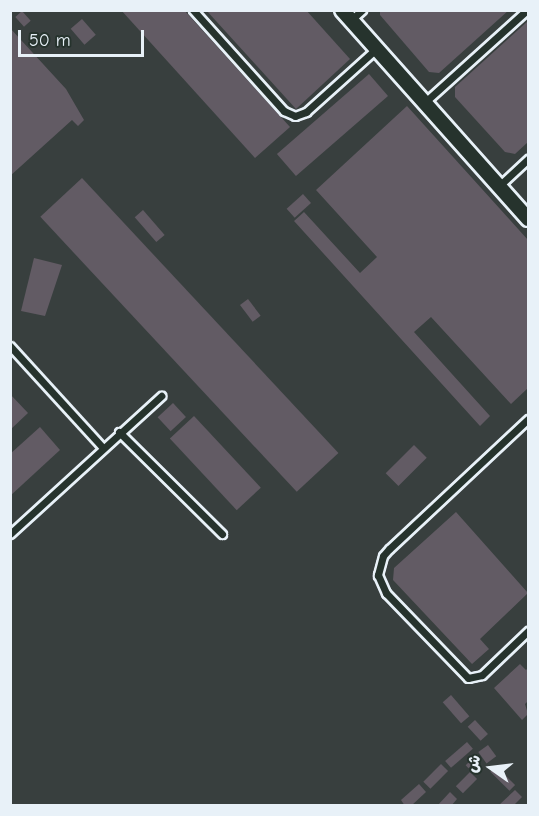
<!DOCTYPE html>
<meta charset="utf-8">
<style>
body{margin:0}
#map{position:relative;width:539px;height:816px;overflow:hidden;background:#383f3e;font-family:"Comic Neue","Playpen Sans Arabic",sans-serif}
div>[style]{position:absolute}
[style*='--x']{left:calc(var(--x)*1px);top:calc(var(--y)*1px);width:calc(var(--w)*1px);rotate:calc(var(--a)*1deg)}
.building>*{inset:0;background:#625b64;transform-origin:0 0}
.roads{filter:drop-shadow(2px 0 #e8f1f8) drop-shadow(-2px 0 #e8f1f8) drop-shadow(0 2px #e8f1f8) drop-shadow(0 -2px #e8f1f8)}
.lane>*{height:7px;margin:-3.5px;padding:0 3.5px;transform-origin:3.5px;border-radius:3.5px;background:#26332d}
.street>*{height:14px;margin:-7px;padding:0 7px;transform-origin:7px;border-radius:7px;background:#26332d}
span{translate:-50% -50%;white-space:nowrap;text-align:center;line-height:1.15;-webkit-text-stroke:6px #26332d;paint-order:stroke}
.frame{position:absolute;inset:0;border:12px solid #e8f1f8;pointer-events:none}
.north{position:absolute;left:461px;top:738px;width:60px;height:60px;-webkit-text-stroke:4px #26332d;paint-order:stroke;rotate:284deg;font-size:16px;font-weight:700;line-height:24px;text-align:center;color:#e8f1f8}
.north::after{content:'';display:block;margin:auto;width:21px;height:27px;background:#e8f1f8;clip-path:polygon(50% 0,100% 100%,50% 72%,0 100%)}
.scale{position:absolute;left:18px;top:30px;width:126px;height:27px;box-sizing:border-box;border:3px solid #e8f1f8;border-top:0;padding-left:8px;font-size:18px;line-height:21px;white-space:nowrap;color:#e8f1f8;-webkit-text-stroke:4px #26332d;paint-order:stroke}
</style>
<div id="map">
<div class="building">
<div style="clip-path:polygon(121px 10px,184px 10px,290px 127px,255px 158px)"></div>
<div style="clip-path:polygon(206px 10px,306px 10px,350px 59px,296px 109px)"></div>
<div style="clip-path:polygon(380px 10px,509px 10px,439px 73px,429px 72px,380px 15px)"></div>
<div style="left:22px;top:11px;width:13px;height:9px;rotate:48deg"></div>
<div style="left:82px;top:19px;width:21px;height:15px;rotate:49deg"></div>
<div style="clip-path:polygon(528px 21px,528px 142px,515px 154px,505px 152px,455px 97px,455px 87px)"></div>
<div style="clip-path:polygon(10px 28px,66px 89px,84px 120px,78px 126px,72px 120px,10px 176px)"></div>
<div style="left:369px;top:74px;width:29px;height:122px;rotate:49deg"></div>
<div style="clip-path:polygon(407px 106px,528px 240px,528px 388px,511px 404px,431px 317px,414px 332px,490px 416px,480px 426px,294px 221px,304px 212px,360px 273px,377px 257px,316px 190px)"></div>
<div style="left:82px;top:178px;width:376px;height:57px;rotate:47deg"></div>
<div style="left:303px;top:194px;width:12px;height:22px;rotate:48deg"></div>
<div style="left:143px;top:210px;width:33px;height:11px;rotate:49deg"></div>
<div style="clip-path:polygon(34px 258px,62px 265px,45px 316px,21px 311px)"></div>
<div style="left:248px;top:299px;width:21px;height:10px;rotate:53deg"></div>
<div style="clip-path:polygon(10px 394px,28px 413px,10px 430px)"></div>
<div style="left:173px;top:403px;width:19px;height:21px;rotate:47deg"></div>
<div style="left:194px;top:416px;width:98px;height:33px;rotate:47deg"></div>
<div style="clip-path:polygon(40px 427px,60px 450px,10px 496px,10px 454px)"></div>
<div style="left:414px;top:445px;width:18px;height:40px;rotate:45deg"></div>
<div style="clip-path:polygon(456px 512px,528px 593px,480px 639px,489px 649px,472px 664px,393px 580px,394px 568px)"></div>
<div style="clip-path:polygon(520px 664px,526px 670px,528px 668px,528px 701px,525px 704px,528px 714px,522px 720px,494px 688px)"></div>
<div style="left:451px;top:695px;width:28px;height:11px;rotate:49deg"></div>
<div style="left:475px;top:720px;width:19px;height:10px;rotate:47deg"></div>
<div style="left:467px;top:742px;width:9px;height:29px;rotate:49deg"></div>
<div style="left:488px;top:745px;width:14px;height:12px;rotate:54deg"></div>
<div style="left:477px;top:754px;width:4px;height:16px;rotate:45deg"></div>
<div style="left:441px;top:764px;width:10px;height:25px;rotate:45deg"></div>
<div style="left:496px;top:766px;width:27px;height:8px;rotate:45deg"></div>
<div style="left:470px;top:772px;width:10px;height:20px;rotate:45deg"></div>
<div style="clip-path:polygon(419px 784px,426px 792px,411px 806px,405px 806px,401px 800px)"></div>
<div style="clip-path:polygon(515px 790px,522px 797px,513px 806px,498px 806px)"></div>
<div style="clip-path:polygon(450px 792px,457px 799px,451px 806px,437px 806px)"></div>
</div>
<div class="roads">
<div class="lane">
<div style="--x:193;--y:10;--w:136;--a:48"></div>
<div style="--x:284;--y:111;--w:12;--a:24"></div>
<div style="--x:295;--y:116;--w:12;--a:-20"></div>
<div style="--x:306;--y:112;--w:94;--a:-42"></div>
<div style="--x:351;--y:20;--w:15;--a:-42"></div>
<div style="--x:424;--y:103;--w:139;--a:-42.1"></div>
<div style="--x:499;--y:186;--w:40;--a:-43"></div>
<div style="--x:10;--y:346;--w:138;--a:47.6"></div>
<div style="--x:528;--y:419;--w:190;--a:136.9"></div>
<div style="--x:389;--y:549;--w:9;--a:131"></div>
<div style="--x:383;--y:556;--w:20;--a:105"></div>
<div style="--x:378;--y:575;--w:20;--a:66"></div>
<div style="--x:386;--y:593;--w:118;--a:46"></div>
<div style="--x:468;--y:678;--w:14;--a:-12"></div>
<div style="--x:482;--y:675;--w:64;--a:-43.7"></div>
<div style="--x:119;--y:432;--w:145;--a:44.7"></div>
<div style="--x:10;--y:534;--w:205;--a:-42.4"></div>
</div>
<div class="street">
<div style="--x:342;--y:10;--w:280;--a:48.3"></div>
</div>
</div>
<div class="frame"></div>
<div class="north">ش</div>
<div class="scale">50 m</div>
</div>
